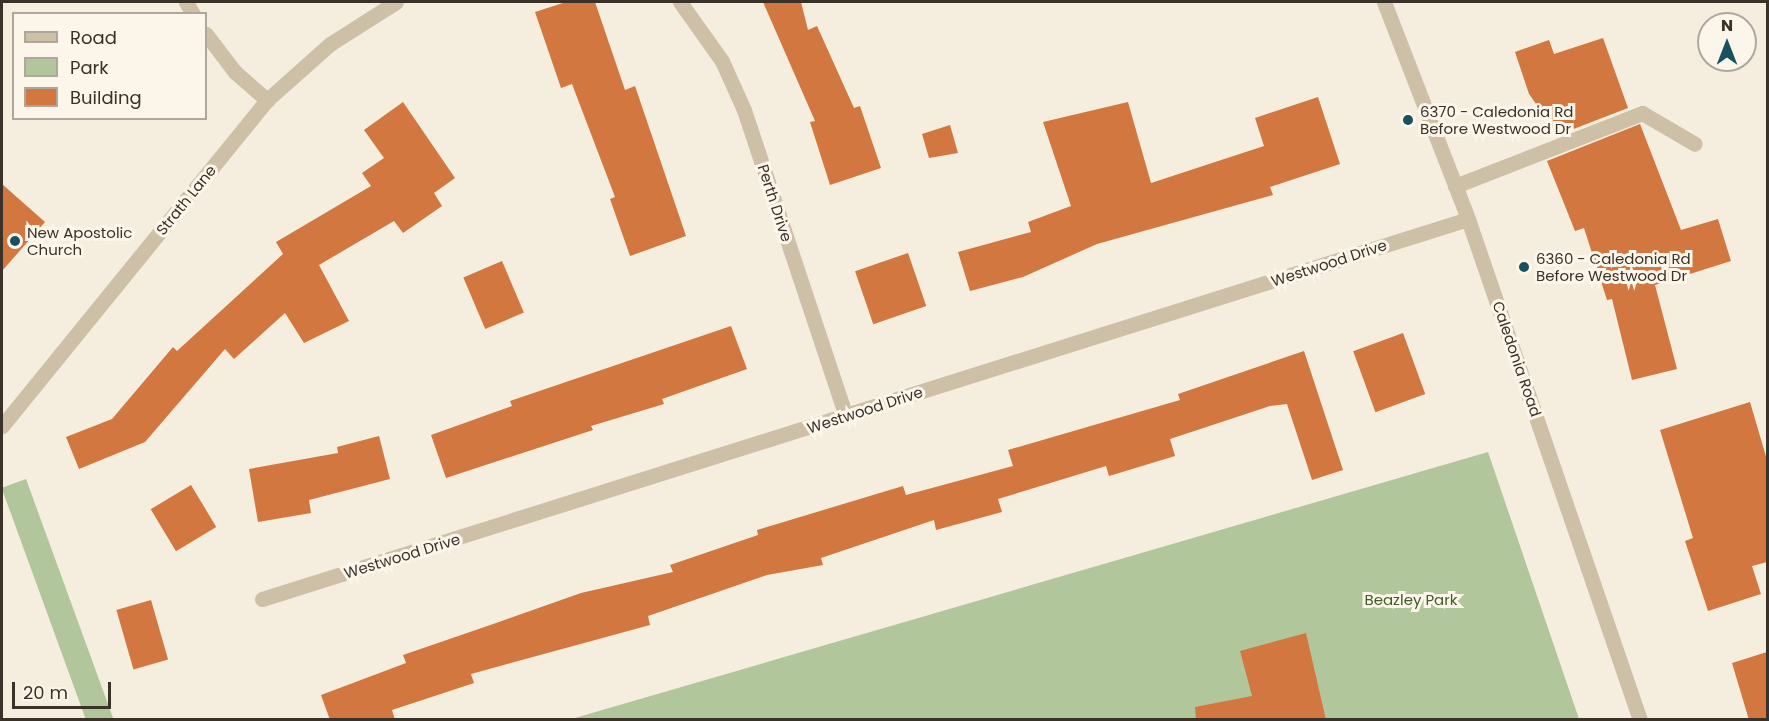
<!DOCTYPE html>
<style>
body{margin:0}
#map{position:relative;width:1769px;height:721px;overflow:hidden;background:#f5eddd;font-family:Poppins,sans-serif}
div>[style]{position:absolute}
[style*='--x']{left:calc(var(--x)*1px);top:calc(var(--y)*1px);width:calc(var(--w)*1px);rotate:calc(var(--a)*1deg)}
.green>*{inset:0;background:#b1c69b;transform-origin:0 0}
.building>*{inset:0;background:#d1773f;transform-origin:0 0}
.minor>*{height:15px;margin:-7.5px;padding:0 7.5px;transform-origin:7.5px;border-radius:7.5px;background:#cebfa7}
.dots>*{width:16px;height:16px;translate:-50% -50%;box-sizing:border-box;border:3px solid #fcf6ea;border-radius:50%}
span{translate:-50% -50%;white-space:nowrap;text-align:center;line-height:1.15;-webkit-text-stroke:6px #fcf6ea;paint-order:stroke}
.poi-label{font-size:15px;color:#3a3128}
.left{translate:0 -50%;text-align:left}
.street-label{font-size:15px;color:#3a3128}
.park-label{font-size:15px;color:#425b2a}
.frame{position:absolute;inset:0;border:3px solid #3a3128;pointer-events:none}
.legend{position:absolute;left:12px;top:12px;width:195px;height:108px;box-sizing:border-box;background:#fcf6ea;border:2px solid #aea79c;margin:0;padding:8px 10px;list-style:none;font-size:18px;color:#3a3128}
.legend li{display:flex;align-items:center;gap:12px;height:30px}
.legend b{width:30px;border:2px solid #aea79c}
.north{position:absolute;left:1697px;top:12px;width:60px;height:60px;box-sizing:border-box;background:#fcf6ea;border:2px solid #aea79c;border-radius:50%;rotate:0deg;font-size:16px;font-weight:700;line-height:24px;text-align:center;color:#3a3128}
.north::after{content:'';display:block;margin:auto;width:21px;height:27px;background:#195160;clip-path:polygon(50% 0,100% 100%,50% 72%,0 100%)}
.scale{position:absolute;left:12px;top:682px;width:99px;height:27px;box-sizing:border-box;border:3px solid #3a3128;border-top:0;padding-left:8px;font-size:18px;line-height:21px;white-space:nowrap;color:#3a3128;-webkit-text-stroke:4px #fcf6ea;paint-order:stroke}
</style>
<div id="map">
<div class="green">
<div style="clip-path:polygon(1488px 452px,1579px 719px,568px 720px)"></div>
<div style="left:26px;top:479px;width:255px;height:26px;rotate:70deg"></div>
</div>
<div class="building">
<div style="clip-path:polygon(566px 2px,595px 2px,625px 90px,635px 86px,686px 236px,630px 256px,610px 199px,615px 197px,572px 84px,561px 88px,535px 12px)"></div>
<div style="clip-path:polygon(763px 2px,801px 2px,808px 30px,817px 26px,854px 108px,860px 106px,881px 168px,830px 185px,810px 122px,815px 121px)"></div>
<div style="clip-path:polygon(1603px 38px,1628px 108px,1558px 135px,1529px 94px,1515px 52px,1549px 40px,1554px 54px)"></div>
<div style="clip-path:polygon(1318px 97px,1340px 164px,1270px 187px,1273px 195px,1097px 244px,1023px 277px,970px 291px,958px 252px,1031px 232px,1028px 222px,1071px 206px,1043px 122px,1128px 102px,1151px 183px,1264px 146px,1255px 118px)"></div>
<div style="clip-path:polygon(403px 102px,455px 178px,434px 193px,442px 206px,403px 233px,394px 221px,319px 265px,349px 321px,304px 343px,285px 313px,234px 359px,225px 349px,145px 442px,79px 469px,66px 437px,112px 419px,173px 347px,177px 351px,283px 254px,276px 242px,371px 186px,362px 173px,384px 158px,364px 130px)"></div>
<div style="clip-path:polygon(1640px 124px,1681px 230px,1718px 219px,1731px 261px,1655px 285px,1677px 369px,1632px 380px,1612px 299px,1607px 300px,1584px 228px,1575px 231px,1547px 161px)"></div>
<div style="clip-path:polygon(950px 125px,958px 153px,929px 158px,922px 134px)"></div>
<div style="clip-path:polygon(2px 184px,45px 222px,2px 271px)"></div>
<div style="left:908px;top:253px;width:56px;height:56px;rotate:71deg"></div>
<div style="left:502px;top:261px;width:56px;height:42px;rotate:67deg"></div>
<div style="clip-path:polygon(731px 326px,747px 369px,662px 399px,664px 404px,591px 426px,593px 430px,446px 478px,431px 435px,512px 406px,510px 401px)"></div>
<div style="left:1403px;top:333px;width:65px;height:53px;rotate:70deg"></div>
<div style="clip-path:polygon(1304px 351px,1343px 470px,1312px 480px,1287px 404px,1270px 406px,1170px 439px,1175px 456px,1109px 476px,1106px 466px,998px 499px,1002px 512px,936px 530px,934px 520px,821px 558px,823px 565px,767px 575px,648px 616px,650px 625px,471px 674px,474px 683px,392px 710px,395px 720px,330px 720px,321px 695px,406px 663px,403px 655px,499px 622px,581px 593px,673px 572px,670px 565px,758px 535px,757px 530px,903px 486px,906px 495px,1013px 466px,1008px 450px,1180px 400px,1178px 394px)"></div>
<div style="clip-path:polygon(1750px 402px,1767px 460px,1767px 562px,1752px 566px,1761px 594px,1708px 611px,1685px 541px,1693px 538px,1660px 430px)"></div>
<div style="clip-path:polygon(379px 436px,390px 479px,309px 500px,311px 513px,258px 522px,249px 469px,338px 453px,337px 447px)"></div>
<div style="left:191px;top:485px;width:49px;height:47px;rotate:59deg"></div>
<div style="left:151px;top:600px;width:62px;height:36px;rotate:74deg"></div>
<div style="clip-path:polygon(1306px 633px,1326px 720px,1196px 720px,1195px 707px,1252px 696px,1240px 651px)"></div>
<div style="clip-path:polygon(1767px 652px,1767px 720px,1749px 720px,1732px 663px)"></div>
</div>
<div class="minor">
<div style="--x:186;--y:2;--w:14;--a:60"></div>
<div style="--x:680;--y:2;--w:72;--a:54.6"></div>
<div style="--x:722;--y:61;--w:54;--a:65.8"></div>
<div style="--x:744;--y:110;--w:323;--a:71.6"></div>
<div style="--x:1384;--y:2;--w:233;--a:68.8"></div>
<div style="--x:1468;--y:219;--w:530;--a:71.05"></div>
<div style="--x:206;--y:34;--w:48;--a:52.7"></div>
<div style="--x:235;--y:72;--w:43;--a:41.2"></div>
<div style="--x:1455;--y:186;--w:201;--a:-21.3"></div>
<div style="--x:1642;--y:113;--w:61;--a:30.3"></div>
<div style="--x:2;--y:426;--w:420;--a:-50.9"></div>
<div style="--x:267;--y:100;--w:84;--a:-41.6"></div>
<div style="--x:330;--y:44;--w:78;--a:-32.5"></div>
<div style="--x:262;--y:599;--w:1264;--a:-17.49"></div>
</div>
<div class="dots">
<div style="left:1408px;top:120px;background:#195160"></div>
<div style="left:15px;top:241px;background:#195160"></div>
<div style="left:1524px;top:267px;background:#195160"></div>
</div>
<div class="poi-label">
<span class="left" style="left:1420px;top:120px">6370 - Caledonia Rd<br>Before Westwood Dr</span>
<span class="left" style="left:27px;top:241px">New Apostolic<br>Church</span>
<span class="left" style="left:1536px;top:267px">6360 - Caledonia Rd<br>Before Westwood Dr</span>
</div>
<div class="street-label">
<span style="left:186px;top:200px;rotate:-51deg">Strath Lane</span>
<span style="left:775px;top:203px;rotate:72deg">Perth Drive</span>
<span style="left:1329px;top:263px;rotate:-18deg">Westwood Drive</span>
<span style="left:1517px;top:359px;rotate:71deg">Caledonia Road</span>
<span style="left:865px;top:410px;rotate:-18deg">Westwood Drive</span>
<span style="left:402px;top:556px;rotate:-17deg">Westwood Drive</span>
</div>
<div class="park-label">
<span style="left:1411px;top:600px">Beazley Park</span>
</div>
<div class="frame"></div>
<ul class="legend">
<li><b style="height:8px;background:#cebfa7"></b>Road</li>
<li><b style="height:16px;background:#b1c69b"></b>Park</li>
<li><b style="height:16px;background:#d1773f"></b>Building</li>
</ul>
<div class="north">N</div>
<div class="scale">20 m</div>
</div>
